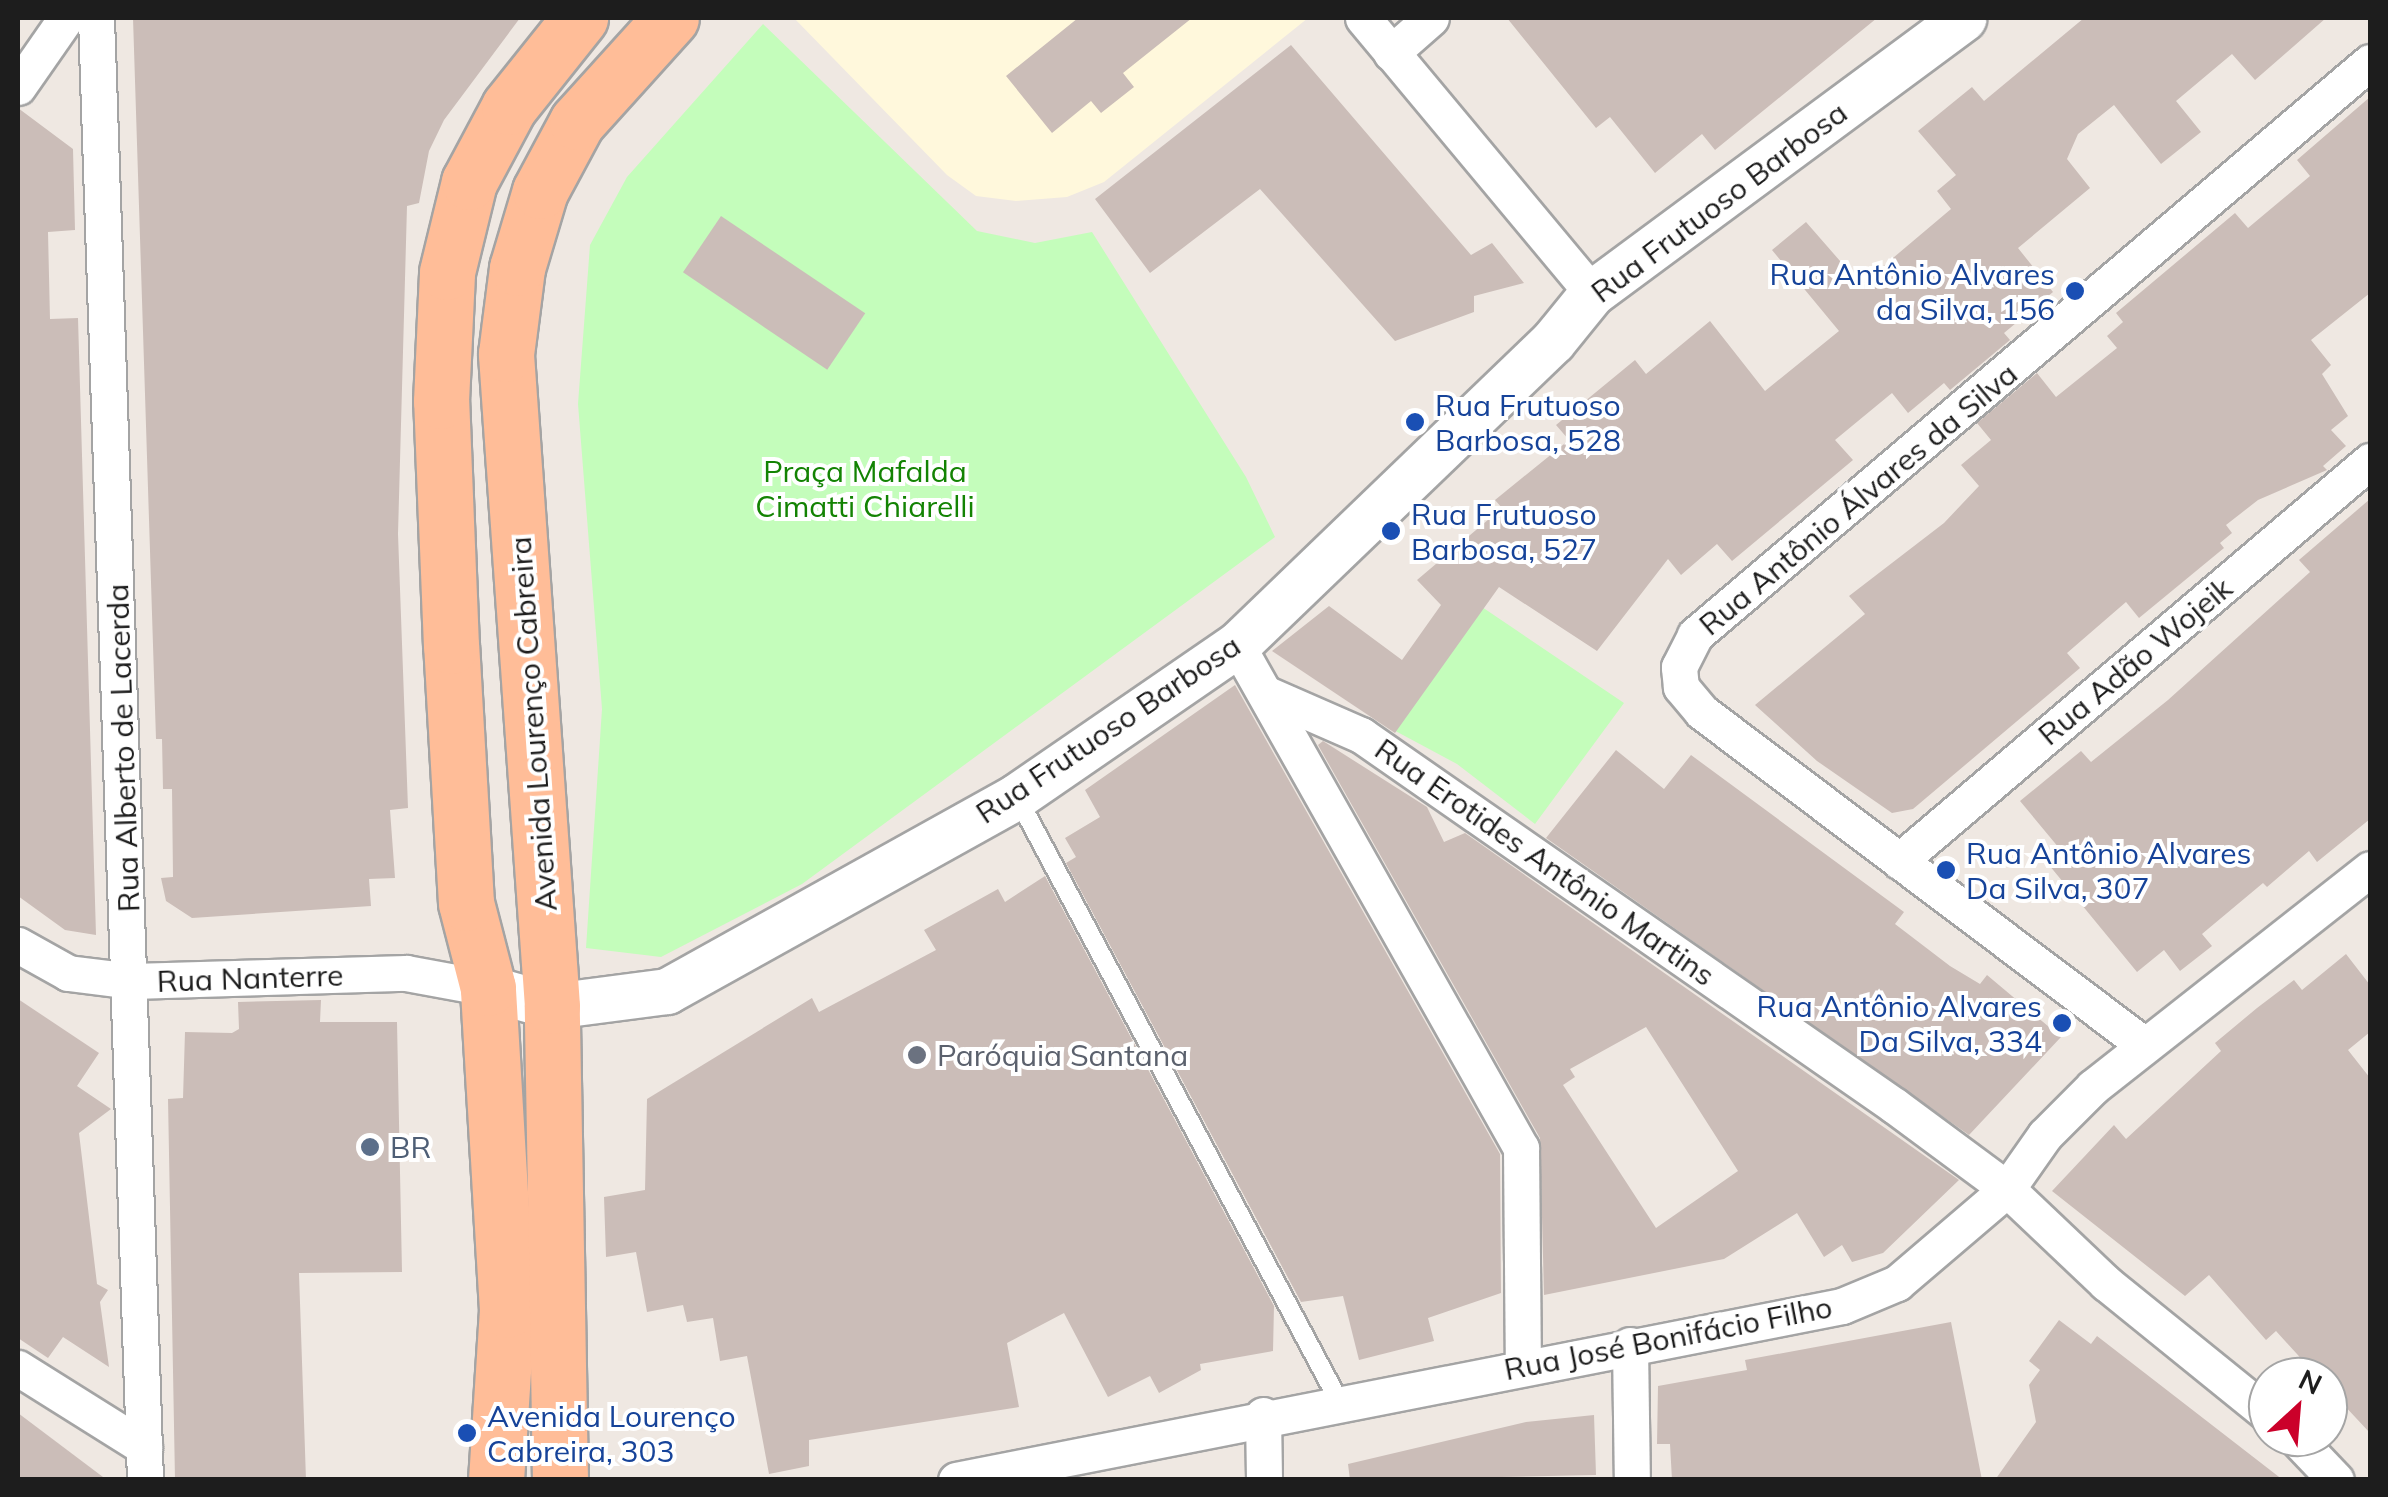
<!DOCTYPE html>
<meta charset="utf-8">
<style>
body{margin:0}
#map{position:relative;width:2388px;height:1497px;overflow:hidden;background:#efe8e2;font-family:Mulish,sans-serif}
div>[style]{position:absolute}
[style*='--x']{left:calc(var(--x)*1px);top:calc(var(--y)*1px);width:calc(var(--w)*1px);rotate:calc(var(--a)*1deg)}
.education>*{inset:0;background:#fff8dc}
.park>*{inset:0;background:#c4fdbb}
.building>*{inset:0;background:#cbbdb8;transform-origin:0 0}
.roads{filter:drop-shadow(2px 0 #a4a4a4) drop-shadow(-2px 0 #a4a4a4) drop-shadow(0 2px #a4a4a4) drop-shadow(0 -2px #a4a4a4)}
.service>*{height:18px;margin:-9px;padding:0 9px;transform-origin:9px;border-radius:9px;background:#fff}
.minor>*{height:35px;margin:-17.5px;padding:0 17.5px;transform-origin:17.5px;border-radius:17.5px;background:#fff}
.tertiary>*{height:45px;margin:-22.5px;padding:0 22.5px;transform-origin:22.5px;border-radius:22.5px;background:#fff}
.primary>*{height:55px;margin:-27.5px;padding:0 27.5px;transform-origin:27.5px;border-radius:27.5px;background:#ffbd98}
.dots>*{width:28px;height:28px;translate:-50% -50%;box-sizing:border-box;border:5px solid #fff;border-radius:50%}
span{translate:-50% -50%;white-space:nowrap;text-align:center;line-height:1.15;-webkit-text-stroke:8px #fff;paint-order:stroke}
.street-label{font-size:30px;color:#1d1d1d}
.transit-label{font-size:30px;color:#164399}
.right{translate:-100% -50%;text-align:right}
.left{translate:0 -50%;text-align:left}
.park-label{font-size:30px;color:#138303}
.worship-label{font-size:30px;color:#5b616d}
.service-label{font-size:30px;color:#4e5e75}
.frame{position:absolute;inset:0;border:20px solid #1d1d1d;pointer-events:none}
.north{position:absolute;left:2248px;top:1357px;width:100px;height:100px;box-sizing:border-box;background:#fff;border:2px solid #a5a5a5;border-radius:50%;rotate:26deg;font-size:28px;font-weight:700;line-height:40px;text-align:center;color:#1d1d1d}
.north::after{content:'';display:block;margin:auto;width:35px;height:45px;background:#cb002a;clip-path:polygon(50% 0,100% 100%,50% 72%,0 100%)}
</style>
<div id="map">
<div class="education">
<div style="clip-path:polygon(794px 18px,1308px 18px,1104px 182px,1067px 197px,1016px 201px,976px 196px,947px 175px)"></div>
</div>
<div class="park">
<div style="clip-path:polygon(763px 24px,977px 231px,1035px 243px,1092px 232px,1246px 477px,1275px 537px,802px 884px,661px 957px,586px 948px,602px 709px,578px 404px,590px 245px,627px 177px)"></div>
<div style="clip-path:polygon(1479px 605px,1624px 703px,1535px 824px,1457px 764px,1388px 727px)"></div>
</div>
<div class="building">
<div style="clip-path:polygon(133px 18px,520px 18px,444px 120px,429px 151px,419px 203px,407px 206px,398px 534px,408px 808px,390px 810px,395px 878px,369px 879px,371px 906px,192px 918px,166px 901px,161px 878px,173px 877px,172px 789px,163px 789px,162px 739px,156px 739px)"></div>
<div style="clip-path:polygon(1078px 18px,1192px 18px,1123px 73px,1134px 87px,1101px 113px,1091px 101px,1052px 133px,1006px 76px)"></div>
<div style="clip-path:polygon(1507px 18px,1877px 18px,1715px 150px,1702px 134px,1655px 173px,1610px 117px,1596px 128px)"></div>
<div style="clip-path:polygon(2084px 18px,2326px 18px,2255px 80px,2232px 54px,2176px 101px,2201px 132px,2161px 164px,2114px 105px,2078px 134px,2067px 159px,2090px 188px,2018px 248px,2053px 292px,2004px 333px,2010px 340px,1950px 390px,1944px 383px,1908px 413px,1892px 393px,1835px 440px,1853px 460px,1732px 561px,1717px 544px,1681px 575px,1668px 559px,1597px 651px,1499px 587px,1395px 733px,1272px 651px,1329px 606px,1402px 660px,1441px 605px,1417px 580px,1502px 508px,1495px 500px,1569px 440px,1556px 425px,1635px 360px,1646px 374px,1710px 321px,1765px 391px,1839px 331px,1772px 250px,1806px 222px,1861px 285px,1951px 209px,1937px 191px,1956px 175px,1918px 131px,1972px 87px,1984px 101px)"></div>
<div style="clip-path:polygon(1291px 45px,1471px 255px,1492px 243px,1524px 283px,1474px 296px,1474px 312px,1395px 341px,1260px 189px,1150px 273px,1095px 199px)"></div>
<div style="clip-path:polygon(2370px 97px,2370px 293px,2311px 340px,2331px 365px,2322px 374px,2348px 416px,2331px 430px,2346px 446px,2323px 466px,2327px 470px,2258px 500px,2226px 525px,2232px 533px,2220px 543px,2224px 548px,2139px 618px,2126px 602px,2067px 653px,2080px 668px,1913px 809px,1892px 813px,1817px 761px,1755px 705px,1865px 614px,1849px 596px,1944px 523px,1979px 486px,1961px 465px,1991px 440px,1977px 423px,2037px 373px,2056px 397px,2117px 348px,2107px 336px,2123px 322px,2116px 313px,2235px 213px,2248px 228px,2310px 176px,2297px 160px)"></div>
<div style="clip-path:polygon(18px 108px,73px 149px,75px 230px,48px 232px,50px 319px,78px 318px,96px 935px,65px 930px,18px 896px)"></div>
<div style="left:721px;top:216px;width:174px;height:68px;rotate:34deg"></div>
<div style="clip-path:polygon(2370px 499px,2370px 819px,2317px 862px,2309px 851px,2267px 887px,2263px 883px,2202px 934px,2212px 946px,2180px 971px,2164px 950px,2137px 972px,2049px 865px,2064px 854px,2020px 801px,2081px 751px,2091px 762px,2168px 700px,2310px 572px,2299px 560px)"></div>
<div style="clip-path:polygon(1235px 685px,1500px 1154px,1501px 1293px,1428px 1318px,1434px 1341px,1359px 1360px,1343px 1296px,1301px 1302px,1066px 863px,1076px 857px,1065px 838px,1100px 817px,1085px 790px)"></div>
<div style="clip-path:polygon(evenodd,1323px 741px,1427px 807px,1444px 842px,1465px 833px,1959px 1180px,1883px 1253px,1852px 1262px,1842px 1245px,1824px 1257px,1797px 1213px,1724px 1259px,1544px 1295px,1540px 1138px,1318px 745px,1323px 741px,1646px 1027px,1738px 1171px,1656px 1228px,1563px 1085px,1575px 1077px,1570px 1069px,1646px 1027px)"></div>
<div style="clip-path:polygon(1616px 750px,1664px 789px,1691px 755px,1904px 912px,1895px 924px,1950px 966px,1980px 984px,1987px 975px,2061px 1037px,1969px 1135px,1546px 838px)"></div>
<div style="clip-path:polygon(1045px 876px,1274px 1306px,1273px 1351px,1200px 1364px,1201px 1370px,1159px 1393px,1150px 1376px,1108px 1397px,1064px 1313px,1007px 1343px,1019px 1407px,809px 1440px,809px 1466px,769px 1474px,747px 1356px,720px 1361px,713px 1318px,687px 1322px,683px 1305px,647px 1312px,636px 1252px,606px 1257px,604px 1197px,645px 1190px,647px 1099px,812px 998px,819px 1012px,936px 950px,924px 930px,998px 889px,1005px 902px)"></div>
<div style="clip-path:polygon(2346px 954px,2370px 985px,2370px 1032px,2348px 1050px,2370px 1078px,2370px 1433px,2328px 1388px,2328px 1377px,2318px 1377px,2276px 1331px,2266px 1340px,2209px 1275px,2185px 1296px,2052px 1191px,2114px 1125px,2126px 1139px,2221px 1051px,2215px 1043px,2257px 1008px,2294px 980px,2302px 990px)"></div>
<div style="clip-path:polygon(18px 999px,99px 1053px,77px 1086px,111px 1109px,79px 1133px,97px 1284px,108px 1290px,100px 1302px,109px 1367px,63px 1337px,48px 1358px,18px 1338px)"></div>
<div style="clip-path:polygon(321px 1000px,320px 1022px,397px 1022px,402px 1272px,299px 1273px,306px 1480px,175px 1480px,168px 1099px,183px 1098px,185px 1032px,232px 1033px,239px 1029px,238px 1002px)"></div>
<div style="clip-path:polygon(2059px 1320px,2091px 1344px,2097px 1336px,2283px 1480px,1995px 1480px,2036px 1422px,2029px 1385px,2040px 1370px,2029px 1361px)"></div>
<div style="clip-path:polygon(1951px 1322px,1982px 1480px,1672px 1480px,1670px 1444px,1657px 1444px,1658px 1386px,1747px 1370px,1745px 1360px)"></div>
<div style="clip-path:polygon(18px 1413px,107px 1480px,18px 1480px)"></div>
<div style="clip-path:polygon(1594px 1415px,1596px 1475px,1350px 1480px,1348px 1464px,1526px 1422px)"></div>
</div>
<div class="roads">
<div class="service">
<div style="--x:1017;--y:797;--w:684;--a:61.94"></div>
</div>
<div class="minor">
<div style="--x:96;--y:18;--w:1463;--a:88.08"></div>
<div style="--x:1363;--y:18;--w:358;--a:50.2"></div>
<div style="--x:1391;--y:53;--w:53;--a:-41.2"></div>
<div style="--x:18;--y:87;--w:84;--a:-55.2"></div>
<div style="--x:1237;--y:645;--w:578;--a:60.55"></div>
<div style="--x:1521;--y:1148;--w:219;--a:89.5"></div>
<div style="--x:1267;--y:694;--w:103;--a:23.6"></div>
<div style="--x:1361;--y:735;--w:650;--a:34.79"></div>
<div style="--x:1895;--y:1106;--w:139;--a:36.5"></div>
<div style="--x:2007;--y:1189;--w:137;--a:43.5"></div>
<div style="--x:2106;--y:1283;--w:208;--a:39"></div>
<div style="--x:1899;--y:861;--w:618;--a:-40.34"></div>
<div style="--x:18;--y:945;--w:57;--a:29.2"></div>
<div style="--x:68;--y:973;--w:64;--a:7.1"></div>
<div style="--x:132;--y:981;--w:274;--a:-1.7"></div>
<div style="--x:406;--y:973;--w:83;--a:10.4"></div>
<div style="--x:2143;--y:1044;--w:552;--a:-143.03"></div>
<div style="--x:1702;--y:712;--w:33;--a:-130"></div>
<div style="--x:1681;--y:687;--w:20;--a:-96"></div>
<div style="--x:1679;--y:667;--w:36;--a:-63"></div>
<div style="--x:1695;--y:635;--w:885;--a:-40.33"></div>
<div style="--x:1630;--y:1345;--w:135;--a:89.2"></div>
<div style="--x:18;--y:1368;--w:149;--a:32.1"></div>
<div style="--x:1263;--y:1415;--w:65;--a:89.1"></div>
<div style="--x:2295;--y:1437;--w:59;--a:46.4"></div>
<div style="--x:956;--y:1480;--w:903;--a:-11.11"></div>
<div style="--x:1842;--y:1306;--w:60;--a:-22.7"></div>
<div style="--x:1897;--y:1283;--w:145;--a:-40.5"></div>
<div style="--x:2007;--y:1189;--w:66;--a:-54.9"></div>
<div style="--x:2045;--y:1135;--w:68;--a:-45"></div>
<div style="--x:2093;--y:1087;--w:352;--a:-38.2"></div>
</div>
<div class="tertiary">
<div style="--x:488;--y:988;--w:66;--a:15.7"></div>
<div style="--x:552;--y:1006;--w:116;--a:-7.4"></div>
<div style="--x:667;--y:991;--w:401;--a:-29.1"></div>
<div style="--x:1017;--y:796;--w:267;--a:-34.5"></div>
<div style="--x:1237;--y:645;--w:438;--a:-43.9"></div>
<div style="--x:1553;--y:341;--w:62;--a:-50.9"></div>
<div style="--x:1592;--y:293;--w:462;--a:-36.5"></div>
</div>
<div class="primary">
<div style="--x:496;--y:1480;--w:170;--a:-86.3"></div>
<div style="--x:507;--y:1310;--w:323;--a:-93.4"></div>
<div style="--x:488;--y:988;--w:88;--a:-104.5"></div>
<div style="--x:466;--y:903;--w:257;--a:-93.3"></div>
<div style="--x:451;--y:646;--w:245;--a:-92.3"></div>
<div style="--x:441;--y:401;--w:129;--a:-87.3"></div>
<div style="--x:447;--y:272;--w:93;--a:-76.3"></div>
<div style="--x:469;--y:182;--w:85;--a:-61.9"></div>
<div style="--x:509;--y:107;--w:114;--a:-51.4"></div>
<div style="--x:560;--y:1480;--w:474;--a:-91"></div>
<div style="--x:552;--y:1006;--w:654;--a:-94.04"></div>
<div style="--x:506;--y:354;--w:87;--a:-82.7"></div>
<div style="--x:517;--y:268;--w:80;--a:-73.4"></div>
<div style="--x:540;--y:191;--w:78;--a:-61.8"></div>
<div style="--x:577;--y:122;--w:140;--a:-47.9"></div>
</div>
</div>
<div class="dots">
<div style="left:2075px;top:291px;background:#1a4fb4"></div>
<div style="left:1415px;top:422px;background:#1a4fb4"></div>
<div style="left:1391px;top:531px;background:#1a4fb4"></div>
<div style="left:1946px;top:870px;background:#1a4fb4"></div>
<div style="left:2062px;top:1023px;background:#1a4fb4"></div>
<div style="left:917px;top:1055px;background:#6b7280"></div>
<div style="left:370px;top:1147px;background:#5c6f8a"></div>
<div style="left:467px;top:1433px;background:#1a4fb4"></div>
</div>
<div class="street-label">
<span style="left:1719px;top:202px;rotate:-37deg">Rua Frutuoso Barbosa</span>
<span style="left:1858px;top:499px;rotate:-40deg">Rua Antônio Álvares da Silva</span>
<span style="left:2135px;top:661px;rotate:-40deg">Rua Adão Wojeik</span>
<span style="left:533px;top:724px;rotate:-94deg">Avenida Lourenço Cabreira</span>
<span style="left:1108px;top:729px;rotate:-34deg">Rua Frutuoso Barbosa</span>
<span style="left:123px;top:748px;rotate:-92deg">Rua Alberto de Lacerda</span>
<span style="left:1545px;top:862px;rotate:35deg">Rua Erotides Antônio Martins</span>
<span style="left:250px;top:978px;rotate:-2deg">Rua Nanterre</span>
<span style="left:1668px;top:1338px;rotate:-11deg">Rua José Bonifácio Filho</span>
</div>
<div class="transit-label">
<span class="right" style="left:2055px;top:291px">Rua Antônio Alvares<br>da Silva, 156</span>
<span class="left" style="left:1435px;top:422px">Rua Frutuoso<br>Barbosa, 528</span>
<span class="left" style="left:1411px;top:531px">Rua Frutuoso<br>Barbosa, 527</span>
<span class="left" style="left:1966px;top:870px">Rua Antônio Alvares<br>Da Silva, 307</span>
<span class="right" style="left:2042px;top:1023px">Rua Antônio Alvares<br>Da Silva, 334</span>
<span class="left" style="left:487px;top:1433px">Avenida Lourenço<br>Cabreira, 303</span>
</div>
<div class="park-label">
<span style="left:865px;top:488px">Praça Mafalda<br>Cimatti Chiarelli</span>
</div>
<div class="worship-label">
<span class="left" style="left:937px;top:1055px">Paróquia Santana</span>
</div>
<div class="service-label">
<span class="left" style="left:390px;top:1147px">BR</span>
</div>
<div class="frame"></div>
<div class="north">N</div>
</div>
